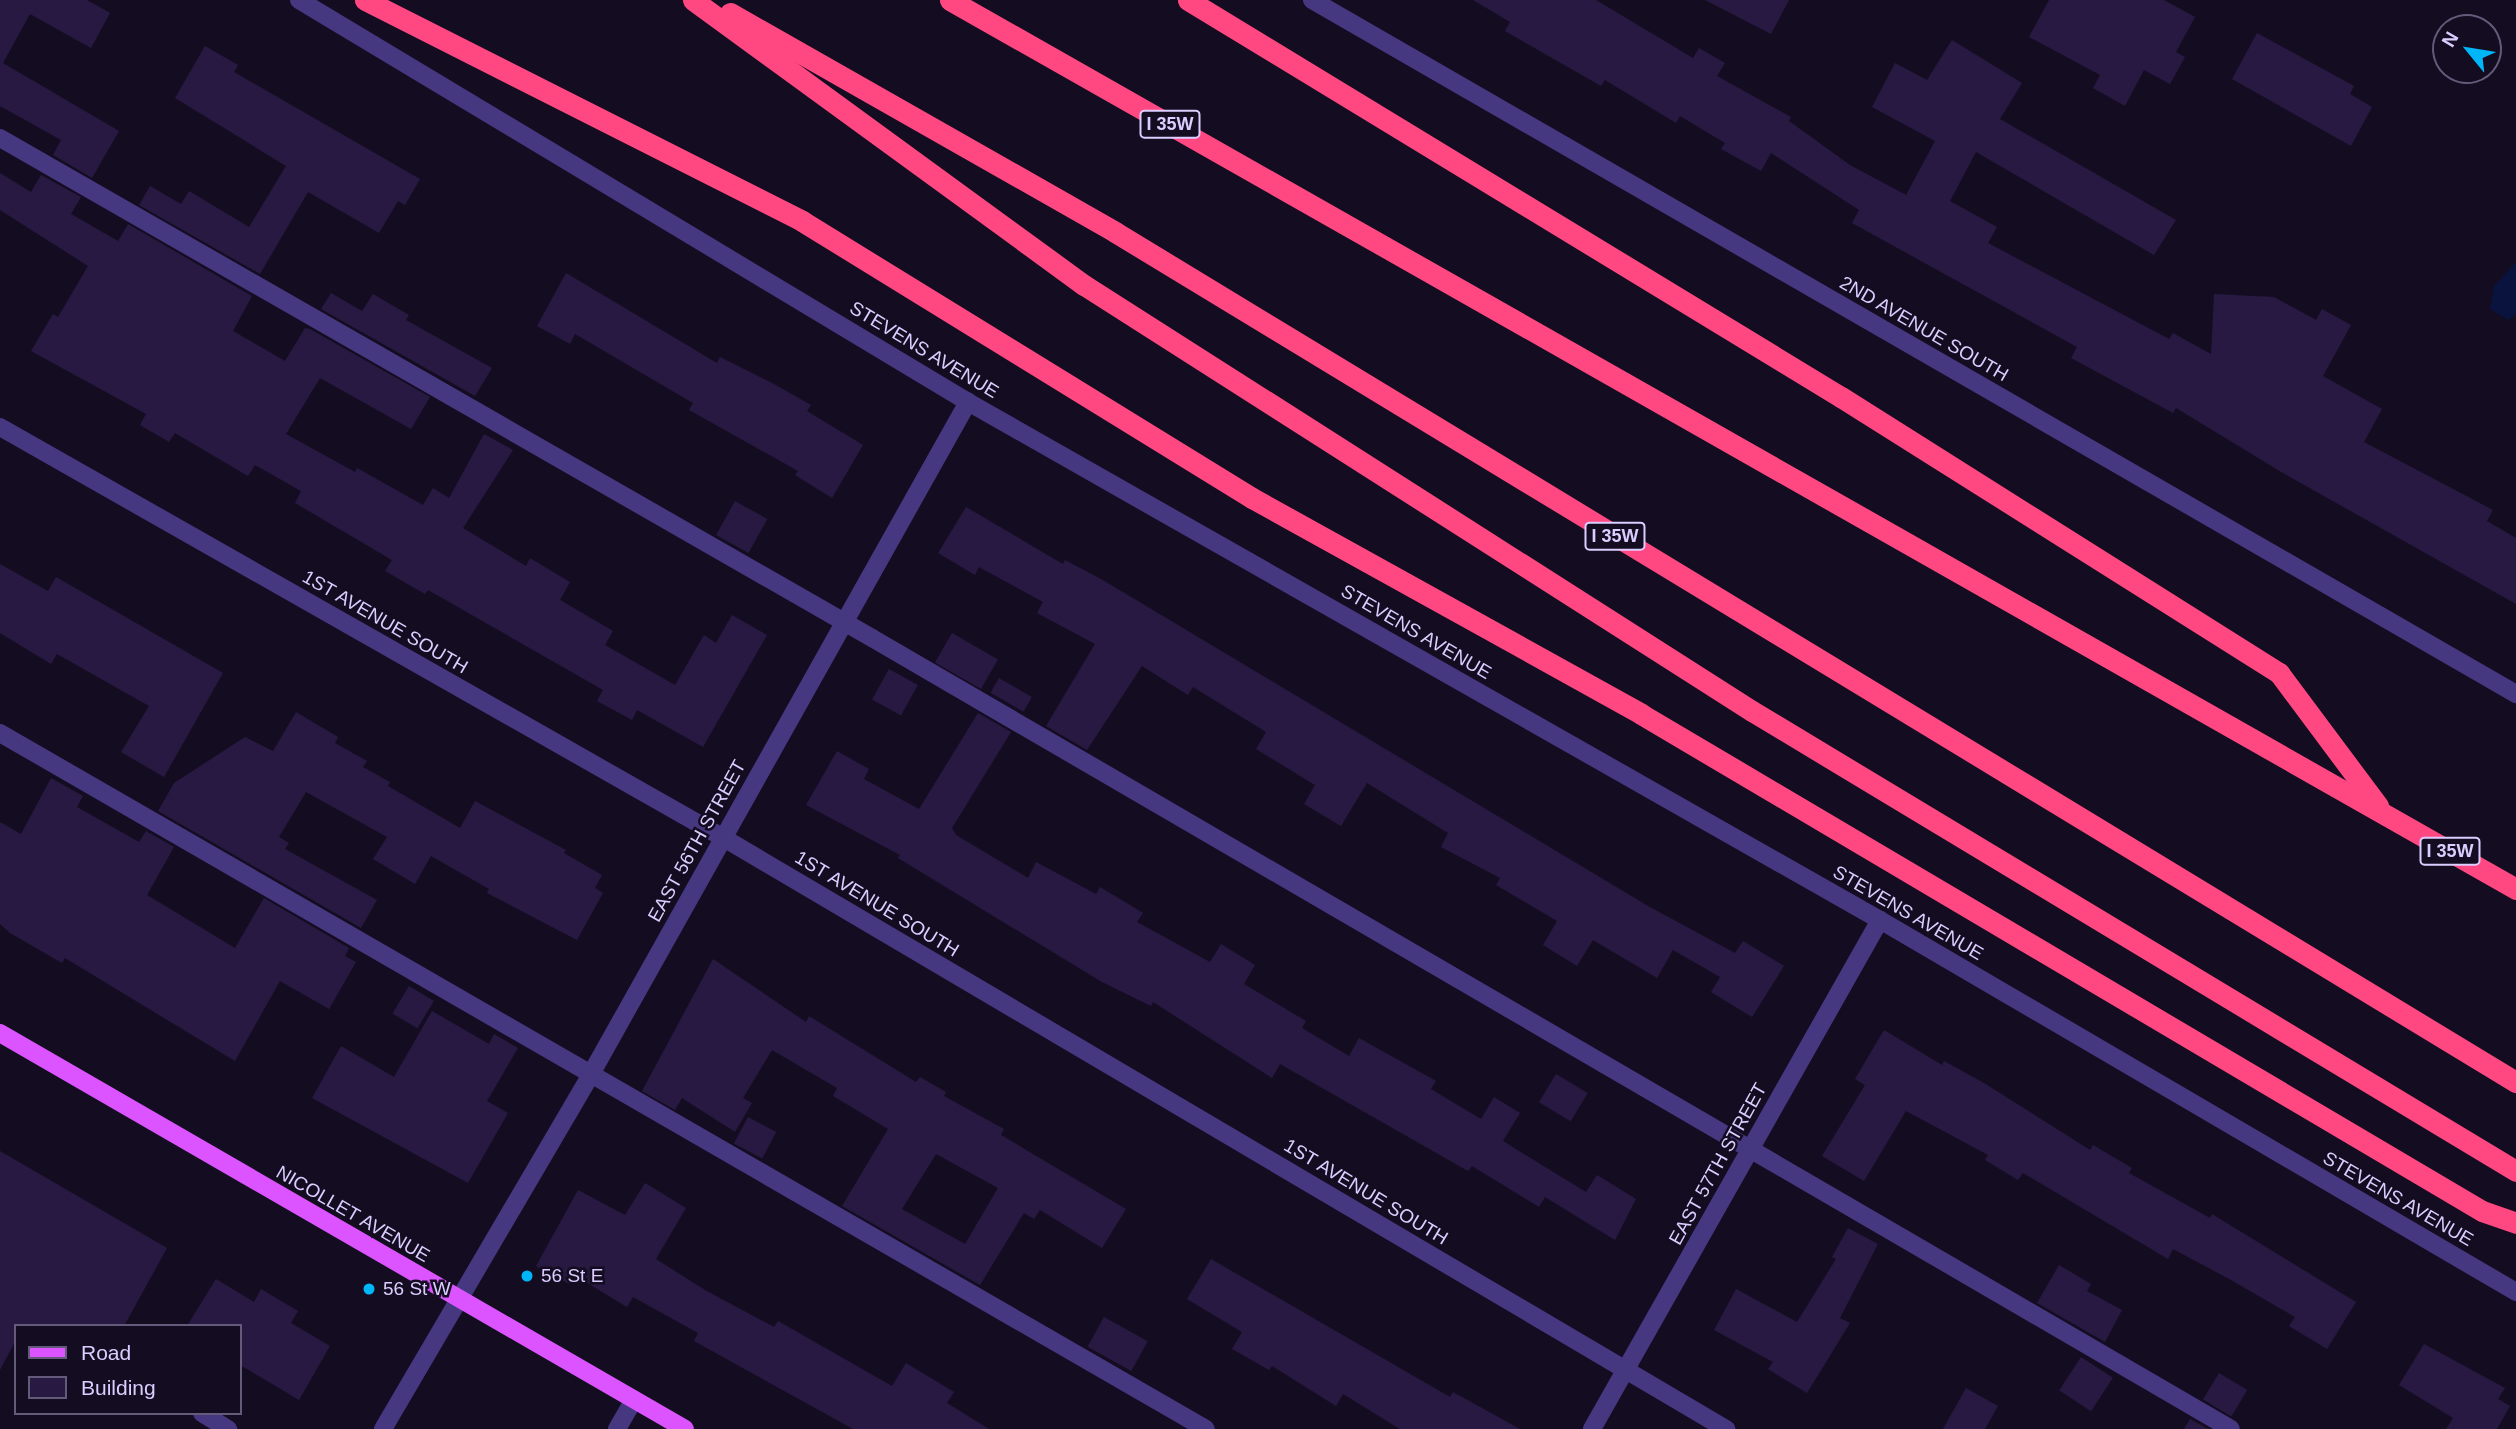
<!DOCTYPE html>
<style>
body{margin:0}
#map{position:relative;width:2516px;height:1429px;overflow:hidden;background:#140d21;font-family:Arial,sans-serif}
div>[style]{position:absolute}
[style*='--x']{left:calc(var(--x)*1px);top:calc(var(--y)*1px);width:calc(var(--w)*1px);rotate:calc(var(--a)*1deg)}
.water>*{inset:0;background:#09133e}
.building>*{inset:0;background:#281942;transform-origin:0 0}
.minor>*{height:18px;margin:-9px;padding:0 9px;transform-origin:9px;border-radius:9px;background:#463781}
.major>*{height:18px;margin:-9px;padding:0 9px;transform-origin:9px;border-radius:9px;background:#db54ff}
.highway>*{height:21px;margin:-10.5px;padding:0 10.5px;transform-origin:10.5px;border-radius:10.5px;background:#ff4881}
.dots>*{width:19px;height:19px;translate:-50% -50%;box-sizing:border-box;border:4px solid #140d21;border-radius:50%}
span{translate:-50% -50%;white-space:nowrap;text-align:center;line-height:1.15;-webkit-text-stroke:5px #140d21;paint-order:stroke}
.shield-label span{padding:2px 5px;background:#140d21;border:2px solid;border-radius:5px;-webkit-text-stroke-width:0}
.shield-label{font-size:18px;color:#dbcdff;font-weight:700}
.street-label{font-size:19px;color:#dbcdff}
.poi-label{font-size:19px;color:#dbcdff}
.left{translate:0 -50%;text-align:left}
.legend{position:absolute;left:14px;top:1324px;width:228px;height:91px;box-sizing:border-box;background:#140d21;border:2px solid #645a7a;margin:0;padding:9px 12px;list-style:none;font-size:21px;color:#dbcdff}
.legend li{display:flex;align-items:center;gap:14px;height:35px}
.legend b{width:35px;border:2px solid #645a7a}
.north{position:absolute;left:2432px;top:14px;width:70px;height:70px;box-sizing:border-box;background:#140d21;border:2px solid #645a7a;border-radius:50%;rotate:300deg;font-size:19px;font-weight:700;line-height:28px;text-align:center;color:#dbcdff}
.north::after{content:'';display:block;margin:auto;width:24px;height:32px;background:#00b6f8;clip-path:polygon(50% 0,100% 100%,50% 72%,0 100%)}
</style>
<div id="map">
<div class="water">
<div style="clip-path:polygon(2516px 262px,2516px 314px,2508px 320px,2490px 309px,2494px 286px)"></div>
</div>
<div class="building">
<div style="clip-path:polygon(0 0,87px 0,110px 13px,91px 48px,30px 14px,3px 63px,119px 131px,92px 178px,53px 155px,61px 140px,0 106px)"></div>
<div style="clip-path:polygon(1473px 0,1596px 0,1693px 58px,1699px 48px,1725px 63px,1717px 76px,1791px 117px,1789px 121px,1850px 165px,1906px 195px,1935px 141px,1872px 107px,1895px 63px,1927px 80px,1952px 40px,2022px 83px,2000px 119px,2176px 220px,2154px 255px,1976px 152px,1950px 201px,1997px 227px,1988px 243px,2169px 339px,2173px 333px,2211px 354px,2214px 294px,2274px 297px,2316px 320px,2322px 309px,2351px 325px,2323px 376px,2382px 409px,2364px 442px,2493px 510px,2487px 521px,2516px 538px,2516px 604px,2283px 473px,2176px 408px,2173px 413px,2071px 358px,2077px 347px,1852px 223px,1859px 210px,1771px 153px,1761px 171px,1721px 149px,1725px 143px,1680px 116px,1676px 123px,1605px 80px,1601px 86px,1505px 31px,1510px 22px)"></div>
<div style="clip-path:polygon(1705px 0,1789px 0,1771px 34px)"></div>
<div style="clip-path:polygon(2049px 0,2164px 0,2195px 17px,2176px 52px,2185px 57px,2170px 84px,2144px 70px,2125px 106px,2093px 88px,2100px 75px,2029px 37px)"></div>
<div style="clip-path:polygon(2257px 33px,2354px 86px,2350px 94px,2372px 107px,2351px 146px,2232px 79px)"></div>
<div style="clip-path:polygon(205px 46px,238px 65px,234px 72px,420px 179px,405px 205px,398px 201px,379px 233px,308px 192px,260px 274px,139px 205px,150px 186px,181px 204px,189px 191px,249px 227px,286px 166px,175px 98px)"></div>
<div style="clip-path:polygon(0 173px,31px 192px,41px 175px,81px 197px,71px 214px,118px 241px,128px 224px,252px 296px,233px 331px,285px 361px,305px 328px,310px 329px,430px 397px,411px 429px,320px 378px,286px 434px,355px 472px,357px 468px,423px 505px,433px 488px,449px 498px,484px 434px,513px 450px,463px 528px,526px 566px,530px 558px,570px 582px,560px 600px,613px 631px,605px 645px,675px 685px,704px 635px,716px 643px,732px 615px,767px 635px,703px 747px,637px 710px,632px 720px,597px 701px,603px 690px,428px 590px,425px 594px,385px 571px,392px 560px,295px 503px,301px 491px,255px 465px,248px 476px,175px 433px,169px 442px,140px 425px,146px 414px,31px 351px,53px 314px,58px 317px,88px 266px,0 210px)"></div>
<div style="clip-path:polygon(566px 273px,717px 363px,720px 357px,774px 384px,811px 405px,807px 411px,863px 445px,832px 498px,795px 475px,798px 471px,689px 410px,693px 403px,575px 334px,570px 344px,537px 326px)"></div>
<div style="clip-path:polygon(331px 293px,362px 311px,373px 294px,409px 315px,406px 320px,492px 368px,475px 396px,321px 309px)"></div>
<div style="left:735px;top:501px;width:37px;height:39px;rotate:29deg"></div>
<div style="clip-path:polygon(966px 507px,1063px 564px,1065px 560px,1101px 579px,1648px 906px,1735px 953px,1743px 941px,1784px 966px,1752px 1017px,1711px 992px,1720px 977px,1673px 950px,1657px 978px,1593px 940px,1577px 966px,1543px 945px,1557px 921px,1496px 885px,1500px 878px,1441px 847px,1448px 833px,1367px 783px,1341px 826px,1304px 804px,1315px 785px,1256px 749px,1266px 732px,1193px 687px,1188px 695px,1142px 666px,1087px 750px,1046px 726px,1095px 644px,1037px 613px,1043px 602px,979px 567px,975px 575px,938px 553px)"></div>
<div style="clip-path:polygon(0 564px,48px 591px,56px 577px,223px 673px,164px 777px,121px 752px,149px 706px,57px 654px,51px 664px,0 633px)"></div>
<div style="left:952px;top:633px;width:53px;height:34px;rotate:30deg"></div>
<div style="left:889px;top:669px;width:33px;height:35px;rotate:29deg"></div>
<div style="left:999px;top:678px;width:38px;height:17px;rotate:30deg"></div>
<div style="clip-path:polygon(296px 712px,338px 737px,335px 743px,367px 761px,363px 767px,390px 782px,388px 786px,460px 828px,475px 801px,566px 850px,564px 853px,602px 875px,595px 888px,603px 893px,577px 940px,487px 893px,489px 889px,431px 856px,415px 884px,373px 859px,387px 837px,306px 792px,279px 837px,289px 843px,285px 849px,377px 900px,361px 928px,158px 811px,174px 783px,245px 737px,273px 751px)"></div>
<div style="clip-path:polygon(978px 713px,1011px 732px,952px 828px,956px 835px,1028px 878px,1036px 862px,1096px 894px,1100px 887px,1143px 913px,1137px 922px,1210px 962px,1221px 944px,1255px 965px,1244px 984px,1306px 1021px,1302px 1028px,1349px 1056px,1359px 1038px,1436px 1081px,1431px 1089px,1481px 1119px,1494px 1097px,1520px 1113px,1503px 1141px,1586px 1192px,1597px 1175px,1636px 1199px,1615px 1240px,1545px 1197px,1539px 1207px,1472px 1166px,1468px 1171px,1280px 1064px,1272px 1078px,1153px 1002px,1151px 1006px,1102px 982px,898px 858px,900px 855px,806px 805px,837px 751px,869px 769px,864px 779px,919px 809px)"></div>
<div style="clip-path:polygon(51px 778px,83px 796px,77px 807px,139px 842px,146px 831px,174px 847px,147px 895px,235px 948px,264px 898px,349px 948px,345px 956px,356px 962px,329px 1009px,280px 981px,235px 1061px,65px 958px,62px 963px,10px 933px,0 924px,0 822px,21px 834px)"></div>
<div style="clip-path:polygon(evenodd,713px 959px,806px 1022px,809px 1016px,916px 1082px,920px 1077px,946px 1092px,944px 1096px,1004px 1129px,1001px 1135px,1126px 1209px,1102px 1248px,1040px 1210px,1034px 1219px,1024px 1213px,980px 1285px,842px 1206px,888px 1129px,833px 1096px,837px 1088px,772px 1050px,743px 1098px,752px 1103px,735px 1132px,682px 1098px,675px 1110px,642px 1091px,713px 959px,936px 1154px,998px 1188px,965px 1244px,902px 1209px,936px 1154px)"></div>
<div style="left:409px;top:986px;width:29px;height:32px;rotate:31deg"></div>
<div style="clip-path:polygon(432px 1011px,489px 1044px,494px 1034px,518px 1048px,487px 1101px,508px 1113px,468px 1183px,312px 1098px,341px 1046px,394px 1077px)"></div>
<div style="clip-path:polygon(1884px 1030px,1942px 1065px,1944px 1061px,1984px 1083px,2090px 1150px,2093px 1145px,2132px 1168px,2129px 1173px,2210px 1218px,2212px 1214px,2356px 1302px,2327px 1349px,2289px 1326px,2295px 1317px,2231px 1280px,2173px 1249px,2168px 1259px,2023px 1173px,2018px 1180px,1985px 1160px,1988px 1155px,1906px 1111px,1864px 1181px,1822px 1156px,1865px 1085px,1855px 1079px)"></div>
<div style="left:1556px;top:1074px;width:37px;height:33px;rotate:31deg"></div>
<div style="left:748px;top:1117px;width:32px;height:30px;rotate:28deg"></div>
<div style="clip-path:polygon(0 1151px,167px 1248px,124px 1326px,16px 1326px,16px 1340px,0 1370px)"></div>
<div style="clip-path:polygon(645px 1183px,686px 1208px,656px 1259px,705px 1290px,774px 1327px,778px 1321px,892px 1386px,906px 1363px,954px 1392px,947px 1403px,989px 1429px,853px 1429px,694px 1341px,698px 1333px,633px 1297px,627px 1307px,574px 1275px,569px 1284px,536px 1266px,578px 1190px,625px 1215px)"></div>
<div style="clip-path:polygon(1848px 1228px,1878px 1244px,1840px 1318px,1850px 1323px,1807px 1393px,1768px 1369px,1773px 1362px,1714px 1330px,1736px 1289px,1797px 1322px,1836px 1259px,1832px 1257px)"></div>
<div style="clip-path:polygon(1211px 1259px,1450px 1397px,1453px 1392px,1520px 1429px,1400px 1429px,1343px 1394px,1336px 1406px,1272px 1366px,1269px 1370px,1232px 1349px,1242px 1332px,1187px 1299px)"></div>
<div style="clip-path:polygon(2059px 1265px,2091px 1284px,2087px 1291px,2122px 1310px,2105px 1342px,2037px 1303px)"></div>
<div style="clip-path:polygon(216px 1279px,254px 1302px,261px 1289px,298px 1311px,291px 1323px,330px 1346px,299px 1400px,240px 1365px,240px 1326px,187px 1326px)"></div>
<div style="left:1104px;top:1317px;width:50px;height:34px;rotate:29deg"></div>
<div style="clip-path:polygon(2424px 1344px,2505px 1388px,2498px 1399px,2510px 1406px,2497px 1429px,2446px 1429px,2453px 1418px,2399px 1385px)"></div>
<div style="left:2081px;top:1357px;width:38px;height:40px;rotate:33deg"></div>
<div style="left:2219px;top:1373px;width:33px;height:31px;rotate:31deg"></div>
<div style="clip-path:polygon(1966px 1388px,1998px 1406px,1985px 1429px,1943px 1429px)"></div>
<div style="clip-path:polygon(2190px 1419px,2208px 1429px,2184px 1429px)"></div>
</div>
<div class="minor">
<div style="--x:299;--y:0;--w:780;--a:31"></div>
<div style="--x:968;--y:402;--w:1049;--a:29.6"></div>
<div style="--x:1880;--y:920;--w:737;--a:30.32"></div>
<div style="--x:1312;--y:0;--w:1390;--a:29.96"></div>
<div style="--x:0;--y:138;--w:1005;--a:29.83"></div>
<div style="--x:872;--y:638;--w:1572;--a:30.2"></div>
<div style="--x:0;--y:427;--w:830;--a:29.59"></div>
<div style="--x:722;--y:837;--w:1166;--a:30.53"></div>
<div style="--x:0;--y:733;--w:1392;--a:29.99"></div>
<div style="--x:202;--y:1413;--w:31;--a:32"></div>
<div style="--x:383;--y:1429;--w:411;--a:-59.6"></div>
<div style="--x:591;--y:1074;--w:771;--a:-60.71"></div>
<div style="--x:617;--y:1429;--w:34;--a:-60"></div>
<div style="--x:1592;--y:1429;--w:585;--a:-60.5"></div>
</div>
<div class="major">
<div style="--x:0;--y:1033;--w:791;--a:30.03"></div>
</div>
<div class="highway">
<div style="--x:365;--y:0;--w:490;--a:26.8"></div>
<div style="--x:802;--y:221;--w:528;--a:31.61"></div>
<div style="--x:1252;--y:498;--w:445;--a:29"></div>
<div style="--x:1641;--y:714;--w:977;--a:30.58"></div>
<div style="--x:2482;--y:1211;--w:36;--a:19"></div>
<div style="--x:693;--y:0;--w:484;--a:36.1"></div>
<div style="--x:1084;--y:285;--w:792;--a:32.53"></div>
<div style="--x:1752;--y:711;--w:892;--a:31.05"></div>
<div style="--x:950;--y:0;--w:1801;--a:29.58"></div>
<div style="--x:1188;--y:0;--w:764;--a:31.3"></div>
<div style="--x:1841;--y:397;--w:518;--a:32.22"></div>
<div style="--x:2279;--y:673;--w:166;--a:53.3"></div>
<div style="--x:730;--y:13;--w:443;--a:29.6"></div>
<div style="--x:1115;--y:232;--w:1639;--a:31.25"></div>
</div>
<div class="dots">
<div style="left:527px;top:1276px;background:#00b6f8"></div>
<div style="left:369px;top:1289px;background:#00b6f8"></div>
</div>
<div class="shield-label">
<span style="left:1170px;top:124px">I 35W</span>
<span style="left:1615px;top:536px">I 35W</span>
<span style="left:2450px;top:851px">I 35W</span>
</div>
<div class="street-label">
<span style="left:1924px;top:329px;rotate:30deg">2ND AVENUE SOUTH</span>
<span style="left:924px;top:350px;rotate:31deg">STEVENS AVENUE</span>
<span style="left:385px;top:622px;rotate:30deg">1ST AVENUE SOUTH</span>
<span style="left:1416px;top:632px;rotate:30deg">STEVENS AVENUE</span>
<span style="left:697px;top:841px;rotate:-61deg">EAST 56TH STREET</span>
<span style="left:877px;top:904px;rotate:31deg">1ST AVENUE SOUTH</span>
<span style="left:1908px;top:913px;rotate:30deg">STEVENS AVENUE</span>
<span style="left:1718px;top:1164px;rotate:-61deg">EAST 57TH STREET</span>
<span style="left:1366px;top:1192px;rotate:31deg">1ST AVENUE SOUTH</span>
<span style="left:2398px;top:1199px;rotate:30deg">STEVENS AVENUE</span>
<span style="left:353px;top:1214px;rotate:30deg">NICOLLET AVENUE</span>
</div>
<div class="poi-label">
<span class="left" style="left:541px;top:1276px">56 St E</span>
<span class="left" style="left:383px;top:1289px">56 St W</span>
</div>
<ul class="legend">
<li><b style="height:9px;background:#db54ff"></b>Road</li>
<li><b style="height:19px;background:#281942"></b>Building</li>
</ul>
<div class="north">N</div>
</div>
